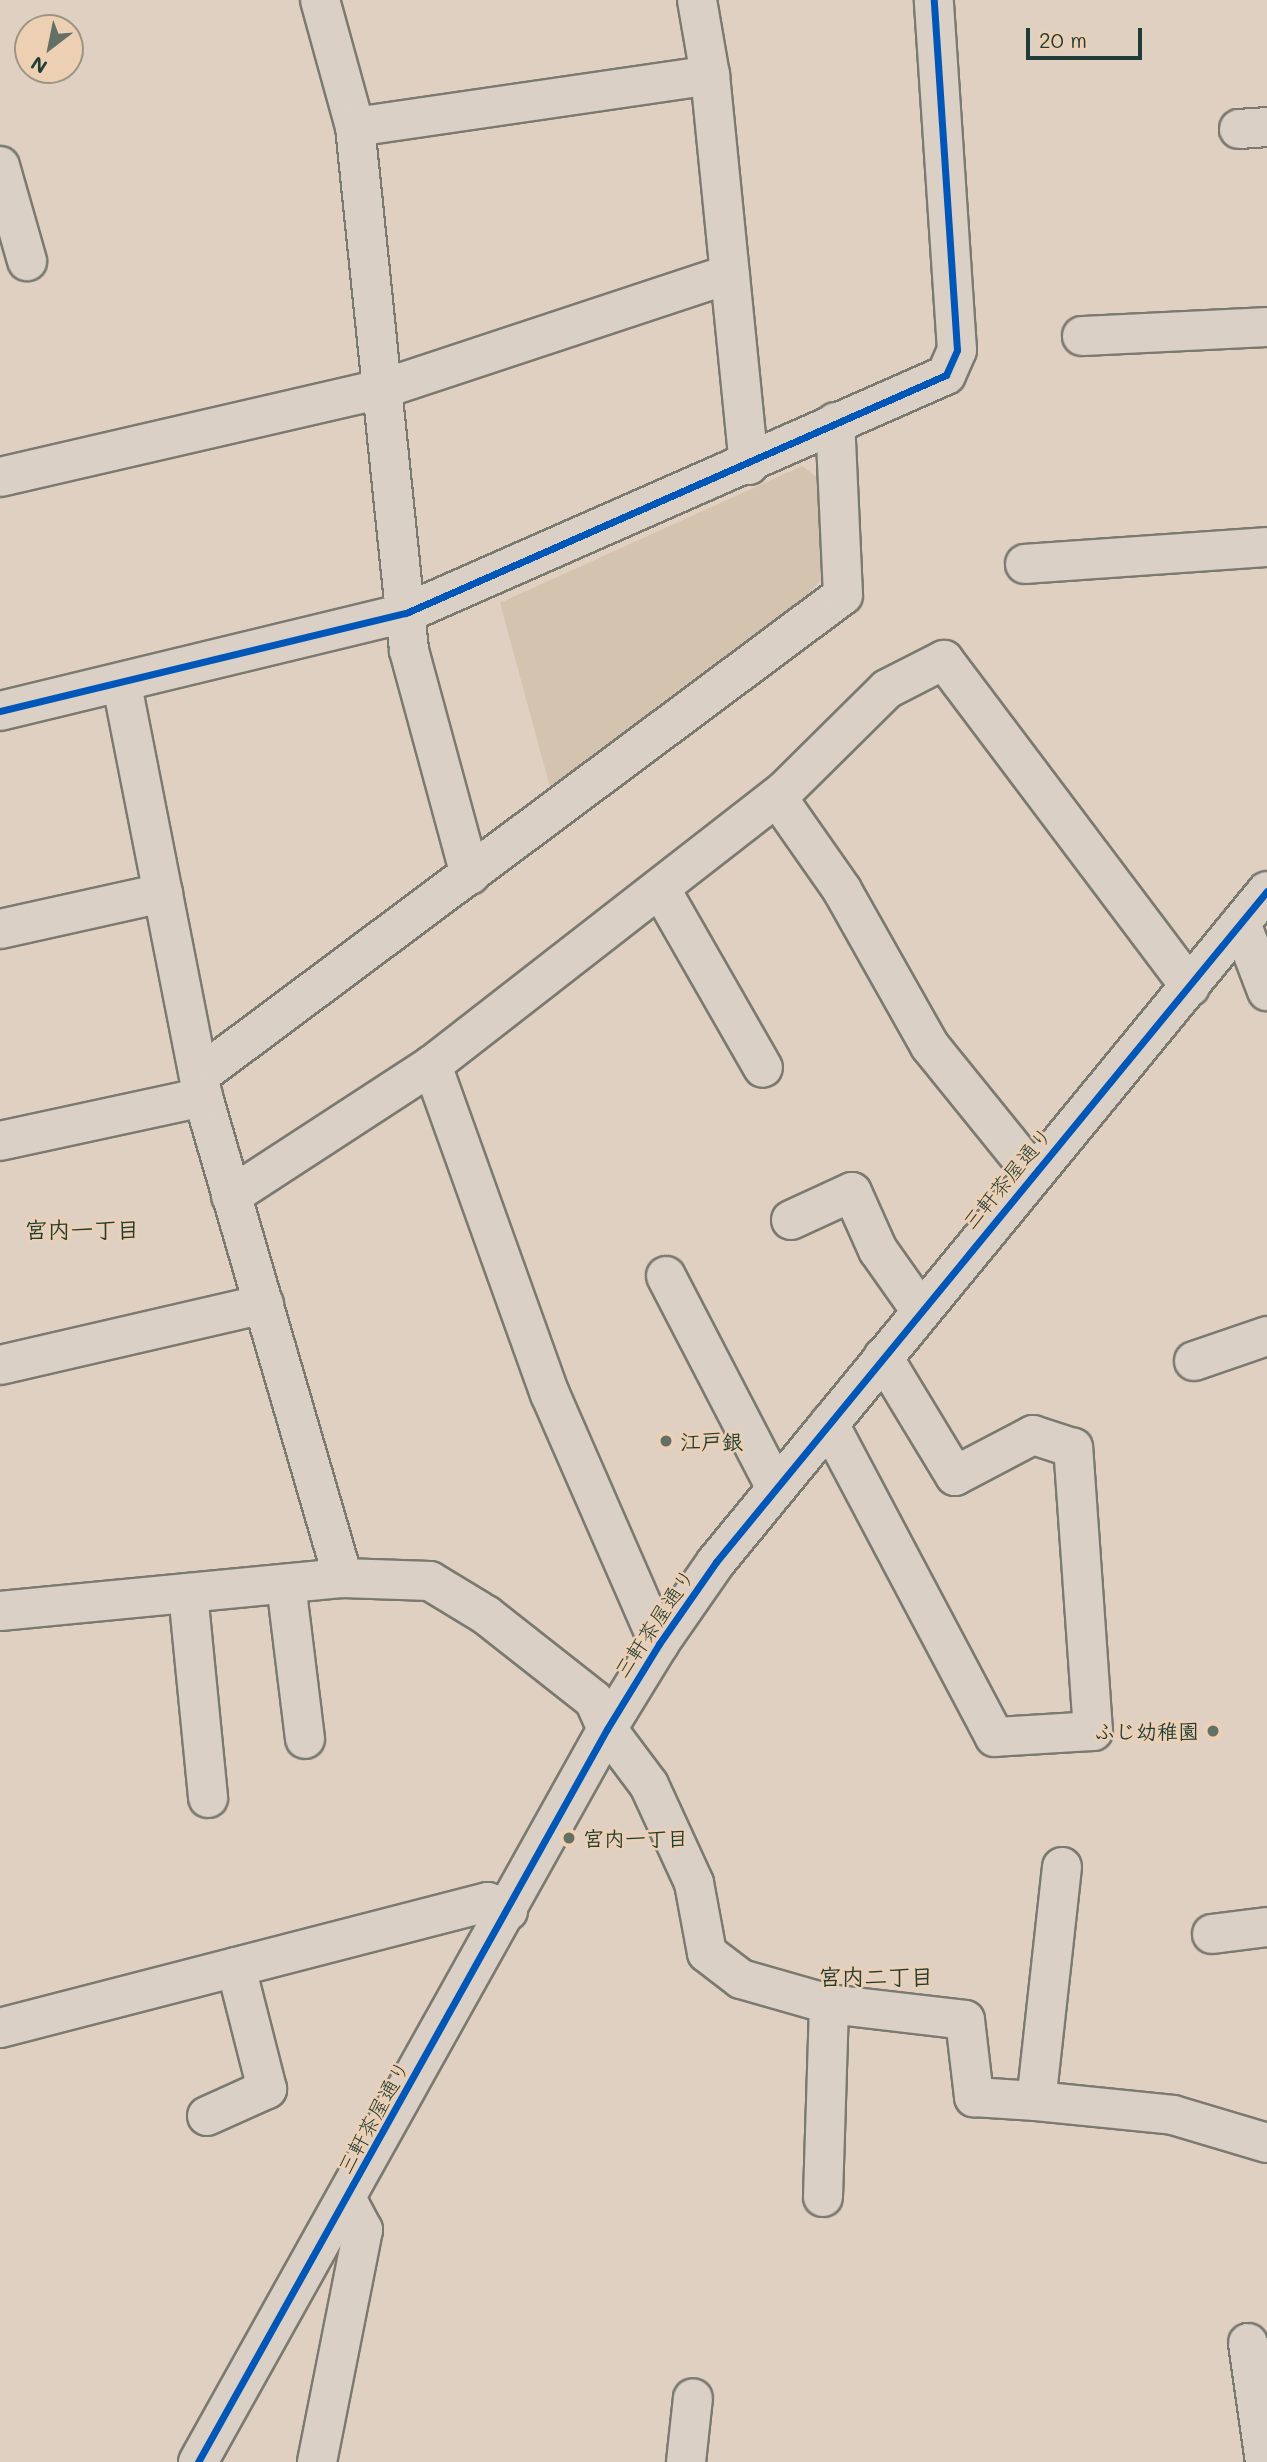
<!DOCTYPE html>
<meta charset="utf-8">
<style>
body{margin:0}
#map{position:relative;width:1267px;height:2462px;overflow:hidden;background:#e0d0c1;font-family:Mali,"Klee One",sans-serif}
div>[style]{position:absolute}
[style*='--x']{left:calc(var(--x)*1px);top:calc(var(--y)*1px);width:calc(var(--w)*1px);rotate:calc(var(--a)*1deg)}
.green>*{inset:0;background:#d4c3ae}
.roads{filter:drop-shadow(2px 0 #7b7a71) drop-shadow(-2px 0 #7b7a71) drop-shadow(0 2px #7b7a71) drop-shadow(0 -2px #7b7a71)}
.minor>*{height:38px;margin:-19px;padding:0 19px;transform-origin:19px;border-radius:19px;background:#dbd0c6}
.cycleway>*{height:7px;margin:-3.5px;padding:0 3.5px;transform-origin:3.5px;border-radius:3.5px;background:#0057b8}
.dots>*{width:19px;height:19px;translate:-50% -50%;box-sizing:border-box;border:4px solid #edd0b4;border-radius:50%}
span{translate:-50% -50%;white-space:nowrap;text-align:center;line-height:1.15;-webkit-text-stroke:5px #edd0b4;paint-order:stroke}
.street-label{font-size:21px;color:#1f3d34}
.poi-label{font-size:21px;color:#1f3d34;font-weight:700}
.left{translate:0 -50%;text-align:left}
.right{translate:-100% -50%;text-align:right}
.neighbourhood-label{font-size:23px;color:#1f3d34;font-weight:700}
.north{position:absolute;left:14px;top:14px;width:70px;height:70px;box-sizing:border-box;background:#edd0b4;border:2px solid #9b9581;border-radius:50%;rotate:212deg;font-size:19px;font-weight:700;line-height:28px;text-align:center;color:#1f3d34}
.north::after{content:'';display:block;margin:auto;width:24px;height:32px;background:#637065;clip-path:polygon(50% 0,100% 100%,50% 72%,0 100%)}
.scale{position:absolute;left:1026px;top:28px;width:116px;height:32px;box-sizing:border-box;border:4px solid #1f3d34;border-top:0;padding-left:9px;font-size:21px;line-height:24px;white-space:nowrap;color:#1f3d34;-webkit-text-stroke:5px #edd0b4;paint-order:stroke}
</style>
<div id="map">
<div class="green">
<div style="clip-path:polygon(802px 466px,818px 478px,826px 574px,807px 596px,551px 791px,500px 603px)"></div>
</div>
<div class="roads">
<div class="minor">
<div style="--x:320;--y:0;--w:132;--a:74.6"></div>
<div style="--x:697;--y:0;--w:76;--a:80.2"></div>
<div style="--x:710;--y:75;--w:392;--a:84.3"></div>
<div style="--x:1239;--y:129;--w:28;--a:-4"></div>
<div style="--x:0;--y:166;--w:99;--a:74.1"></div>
<div style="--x:1082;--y:336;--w:185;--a:-2.8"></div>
<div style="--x:0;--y:477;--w:395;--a:-13"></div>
<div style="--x:385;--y:388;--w:363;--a:-18.3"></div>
<div style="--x:1025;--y:564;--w:243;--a:-4"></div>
<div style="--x:122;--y:685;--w:420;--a:78.9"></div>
<div style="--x:203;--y:1097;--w:501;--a:73.77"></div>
<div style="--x:0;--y:711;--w:418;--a:-13.6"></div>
<div style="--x:406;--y:613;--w:590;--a:-23.79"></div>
<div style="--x:946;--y:375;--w:27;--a:-66"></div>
<div style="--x:957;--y:350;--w:351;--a:-93.8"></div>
<div style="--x:777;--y:797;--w:113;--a:55"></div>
<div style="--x:842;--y:890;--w:179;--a:60.6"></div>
<div style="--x:930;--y:1046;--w:164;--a:51"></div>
<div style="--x:470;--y:875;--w:233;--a:-105.2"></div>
<div style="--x:409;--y:650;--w:526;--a:-95.89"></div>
<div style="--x:355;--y:127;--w:359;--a:-8.3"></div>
<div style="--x:660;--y:888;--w:207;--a:60.2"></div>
<div style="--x:1241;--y:923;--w:73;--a:69.1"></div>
<div style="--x:0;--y:929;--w:167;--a:-12.5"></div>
<div style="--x:432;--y:1065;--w:350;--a:70.3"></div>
<div style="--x:550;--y:1394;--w:273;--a:66.4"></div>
<div style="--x:200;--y:1075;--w:802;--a:-36.74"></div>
<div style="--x:843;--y:595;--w:173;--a:-92.6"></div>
<div style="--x:0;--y:1141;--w:208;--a:-12.2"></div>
<div style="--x:231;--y:1196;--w:240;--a:-33.1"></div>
<div style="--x:432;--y:1065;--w:445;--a:-37.9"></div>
<div style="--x:783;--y:792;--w:146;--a:-44.7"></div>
<div style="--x:887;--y:689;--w:64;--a:-27"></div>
<div style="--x:944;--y:660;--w:409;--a:53"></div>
<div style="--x:791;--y:1220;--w:67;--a:-24.7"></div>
<div style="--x:852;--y:1192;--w:64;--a:65.9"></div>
<div style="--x:878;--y:1250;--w:75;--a:54.8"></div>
<div style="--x:666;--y:1276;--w:239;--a:62.6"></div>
<div style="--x:1194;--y:1361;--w:77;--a:-18.9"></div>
<div style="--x:0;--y:1365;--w:271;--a:-13"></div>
<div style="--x:829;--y:1424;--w:354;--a:62.1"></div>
<div style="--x:995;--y:1737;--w:98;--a:-3.5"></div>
<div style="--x:1093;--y:1731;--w:284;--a:-94"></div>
<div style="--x:1073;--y:1448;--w:42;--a:-162"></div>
<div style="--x:1033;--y:1435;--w:88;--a:152.3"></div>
<div style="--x:955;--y:1476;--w:139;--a:-121.2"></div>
<div style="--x:286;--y:1584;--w:156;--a:83"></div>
<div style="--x:188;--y:1593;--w:206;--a:84.4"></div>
<div style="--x:0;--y:1611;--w:345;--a:-5.5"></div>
<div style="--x:343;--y:1578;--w:87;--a:2"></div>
<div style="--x:430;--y:1581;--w:66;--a:31.3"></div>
<div style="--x:486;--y:1615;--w:137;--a:38.2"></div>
<div style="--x:594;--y:1700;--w:32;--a:66"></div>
<div style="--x:607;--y:1729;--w:70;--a:53.1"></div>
<div style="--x:649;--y:1785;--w:108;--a:65.3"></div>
<div style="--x:694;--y:1883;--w:71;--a:79.5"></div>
<div style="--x:707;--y:1953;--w:43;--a:37.4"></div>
<div style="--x:741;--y:1979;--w:91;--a:15.9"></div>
<div style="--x:829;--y:2004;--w:137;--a:6.7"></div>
<div style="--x:965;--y:2020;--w:78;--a:83.3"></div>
<div style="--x:974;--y:2097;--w:62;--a:3.7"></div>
<div style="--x:1062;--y:1867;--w:235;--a:96.3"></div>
<div style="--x:1036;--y:2101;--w:138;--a:5.8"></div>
<div style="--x:1173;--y:2115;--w:98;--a:16.6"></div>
<div style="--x:1212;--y:1934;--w:55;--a:-7.3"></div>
<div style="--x:0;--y:2028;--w:504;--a:-14.48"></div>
<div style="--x:488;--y:1902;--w:22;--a:24"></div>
<div style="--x:207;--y:2116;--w:66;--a:-24.2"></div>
<div style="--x:267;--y:2089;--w:126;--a:-104.3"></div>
<div style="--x:823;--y:2197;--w:193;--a:-88.2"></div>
<div style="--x:1248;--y:2343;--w:120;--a:81.9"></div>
<div style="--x:198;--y:2462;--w:839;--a:-60.84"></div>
<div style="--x:607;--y:1729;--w:100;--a:-58.5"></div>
<div style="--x:659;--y:1644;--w:100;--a:-55.2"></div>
<div style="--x:716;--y:1562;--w:868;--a:-50.61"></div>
<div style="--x:317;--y:2462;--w:237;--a:-78.8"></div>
<div style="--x:363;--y:2230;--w:34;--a:-118"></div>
<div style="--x:686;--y:2462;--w:64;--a:-83.8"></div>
</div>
</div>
<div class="cycleway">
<div style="--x:0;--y:711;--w:418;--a:-13.6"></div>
<div style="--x:406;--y:613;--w:590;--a:-23.79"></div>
<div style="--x:946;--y:375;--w:27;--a:-66"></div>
<div style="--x:957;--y:350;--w:351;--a:-93.8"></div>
<div style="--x:198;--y:2462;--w:839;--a:-60.84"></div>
<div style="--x:607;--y:1729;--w:100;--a:-58.5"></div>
<div style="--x:659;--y:1644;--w:100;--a:-55.2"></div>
<div style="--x:716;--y:1562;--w:868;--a:-50.61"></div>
</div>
<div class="dots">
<div style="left:666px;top:1441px;background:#637065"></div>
<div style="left:1213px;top:1731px;background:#637065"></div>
<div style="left:569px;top:1838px;background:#637065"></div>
</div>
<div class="street-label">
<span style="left:1007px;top:1178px;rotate:-50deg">三軒茶屋通り</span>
<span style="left:654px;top:1623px;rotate:-56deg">三軒茶屋通り</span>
<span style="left:373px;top:2117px;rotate:-61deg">三軒茶屋通り</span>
</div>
<div class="poi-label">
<span class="left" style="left:680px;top:1441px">江戸銀</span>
<span class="right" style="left:1199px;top:1731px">ふじ幼稚園</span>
<span class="left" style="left:583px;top:1838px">宮内一丁目</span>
</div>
<div class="neighbourhood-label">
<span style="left:82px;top:1229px">宮内一丁目</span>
<span style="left:876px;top:1976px">宮内二丁目</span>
</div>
<div class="north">N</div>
<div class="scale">20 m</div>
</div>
